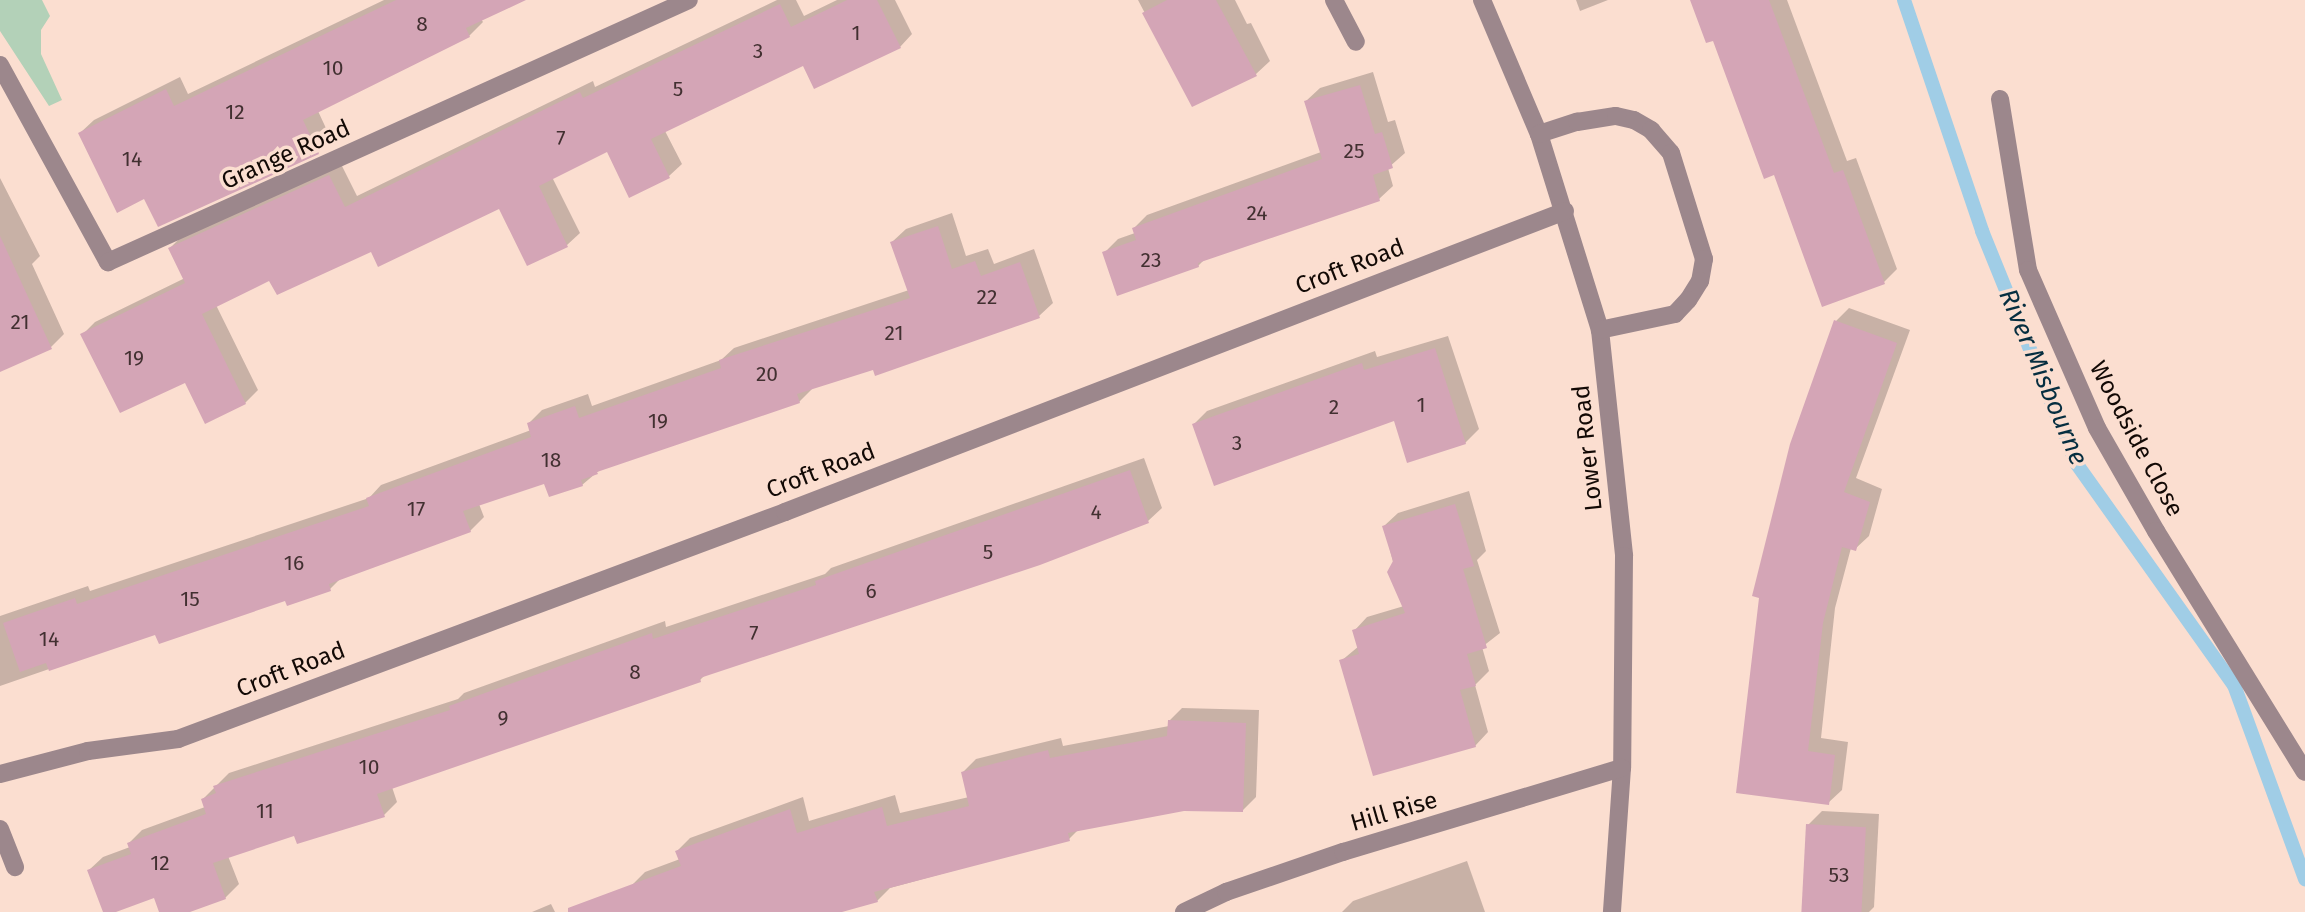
<!DOCTYPE html>
<style>
body{margin:0}
#map{position:relative;width:2305px;height:912px;overflow:hidden;background:#fbded0;font-family:"Fira Sans",sans-serif}
div>[style]{position:absolute}
[style*='--x']{left:calc(var(--x)*1px);top:calc(var(--y)*1px);width:calc(var(--w)*1px);rotate:calc(var(--a)*1deg)}
.green>*{inset:0;background:#b3d1b8}
.shadow>*{inset:0;background:#0003}
.stream>*{height:14px;margin:-7px;padding:0 7px;transform-origin:7px;border-radius:7px;background:#a0cde6}
.building>*{inset:0;background:#d4a5b6;transform-origin:0 0}
.minor>*{height:18px;margin:-9px;padding:0 9px;transform-origin:9px;border-radius:9px;background:#9c878c}
span{translate:-50% -50%;white-space:nowrap;text-align:center;line-height:1.15;-webkit-text-stroke:7px #fbded0;paint-order:stroke}
.number-label{font-size:21px;color:#423031}
.number-label span{-webkit-text-stroke-width:0}
.street-label{font-size:24px;color:#120905}
.water-label{font-size:26px;color:#062e40;font-style:italic}
</style>
<div id="map">
<div class="green">
<div style="clip-path:polygon(0 0,42px 0,50px 16px,41px 30px,41px 54px,62px 100px,49px 106px,0 31px)"></div>
</div>
<div class="shadow">
<div style="clip-path:polygon(384px 0,521px 0,481px 19px,483px 22px,469px 36px,318px 111px,331px 139px,318px 153px,145px 197px,80px 133px,94px 120px,180px 77px,188px 94px)"></div>
<div style="clip-path:polygon(777px 0,796px 0,804px 16px,837px 0,895px 0,912px 34px,900px 47px,804px 64px,665px 131px,682px 164px,669px 176px,630px 195px,608px 150px,552px 177px,580px 233px,567px 245px,528px 264px,499px 206px,270px 278px,216px 305px,258px 390px,245px 403px,82px 335px,95px 322px,185px 278px,170px 248px,182px 236px,341px 164px,357px 196px,593px 81px,595px 87px)"></div>
<div style="clip-path:polygon(1138px 0,1235px 0,1247px 24px,1251px 23px,1270px 61px,1256px 74px,1193px 105px)"></div>
<div style="clip-path:polygon(1576px 0,1608px 0,1580px 11px)"></div>
<div style="clip-path:polygon(1692px 0,1787px 0,1847px 161px,1856px 158px,1897px 269px,1884px 282px,1775px 173px,1714px 39px)"></div>
<div style="clip-path:polygon(1373px 72px,1388px 122px,1395px 120px,1405px 153px,1388px 168px,1393px 186px,1379px 199px,1205px 259px,1198px 266px,1104px 253px,1118px 239px,1135px 233px,1134px 228px,1147px 215px,1321px 152px,1306px 101px,1320px 88px)"></div>
<div style="clip-path:polygon(0 178px,40px 256px,32px 264px,64px 334px,51px 347px,0 370px)"></div>
<div style="clip-path:polygon(952px 213px,966px 256px,988px 249px,994px 264px,1034px 249px,1053px 303px,1039px 316px,813px 388px,799px 402px,601px 469px,582px 485px,545px 482px,479px 504px,484px 517px,470px 531px,342px 577px,330px 589px,156px 632px,0 686px,0 616px,88px 586px,90px 591px,369px 498px,381px 485px,531px 430px,529px 423px,542px 410px,588px 394px,592px 406px,721px 360px,734px 348px,909px 290px,892px 242px,906px 229px)"></div>
<div style="clip-path:polygon(1849px 308px,1910px 330px,1856px 478px,1882px 489px,1869px 536px,1855px 549px,1851px 548px,1835px 608px,1821px 738px,1848px 742px,1842px 790px,1828px 803px,1738px 792px,1836px 321px)"></div>
<div style="clip-path:polygon(1448px 336px,1479px 429px,1465px 443px,1395px 419px,1194px 424px,1207px 411px,1375px 351px,1377px 357px)"></div>
<div style="clip-path:polygon(1144px 458px,1162px 508px,1148px 521px,1039px 563px,706px 674px,700px 680px,392px 787px,397px 802px,384px 815px,295px 833px,228px 856px,239px 884px,225px 898px,185px 912px,161px 912px,155px 896px,105px 912px,89px 870px,103px 857px,130px 847px,129px 843px,142px 830px,205px 807px,203px 799px,229px 773px,458px 699px,464px 693px,665px 621px,666px 627px,825px 574px,831px 568px)"></div>
<div style="clip-path:polygon(1469px 491px,1486px 551px,1477px 560px,1500px 633px,1482px 647px,1489px 671px,1475px 685px,1488px 732px,1475px 746px,1341px 661px,1359px 646px,1354px 631px,1367px 617px,1404px 606px,1384px 526px,1398px 513px)"></div>
<div style="clip-path:polygon(1182px 708px,1259px 710px,1256px 797px,1243px 810px,1184px 809px,1079px 829px,1069px 839px,890px 888px,877px 901px,835px 912px,581px 912px,632px 885px,645px 872px,680px 859px,677px 851px,690px 838px,803px 797px,809px 821px,895px 795px,900px 813px,969px 797px,963px 772px,976px 759px,1061px 738px,1063px 746px,1169px 726px,1169px 721px)"></div>
<div style="clip-path:polygon(1822px 811px,1879px 814px,1874px 907px,1869px 912px,1803px 912px,1808px 825px)"></div>
<div style="clip-path:polygon(1467px 861px,1485px 912px,1342px 912px,1353px 901px)"></div>
<div style="clip-path:polygon(551px 904px,555px 912px,532px 912px)"></div>
</div>
<div class="stream">
<div style="--x:1904;--y:0;--w:244;--a:71.3"></div>
<div style="--x:1982;--y:231;--w:250;--a:67.9"></div>
<div style="--x:2076;--y:463;--w:272;--a:54.6"></div>
<div style="--x:2234;--y:685;--w:207;--a:69.9"></div>
</div>
<div class="building">
<div style="clip-path:polygon(396px 0,526px 0,466px 28px,470px 37px,303px 120px,319px 154px,158px 227px,144px 199px,117px 213px,78px 133px,166px 89px,174px 106px)"></div>
<div style="clip-path:polygon(847px 0,877px 0,901px 48px,814px 89px,803px 66px,651px 139px,670px 178px,629px 198px,607px 152px,539px 186px,568px 247px,527px 266px,499px 209px,378px 267px,371px 252px,277px 295px,269px 281px,202px 314px,246px 404px,205px 424px,185px 383px,120px 413px,80px 334px,185px 283px,168px 248px,329px 175px,345px 207px,580px 92px,583px 98px,780px 4px,791px 27px)"></div>
<div style="clip-path:polygon(1167px 0,1216px 0,1257px 76px,1192px 107px,1142px 13px)"></div>
<div style="clip-path:polygon(1690px 0,1769px 0,1834px 173px,1843px 170px,1885px 284px,1822px 307px,1774px 175px,1764px 179px,1713px 41px,1706px 43px)"></div>
<div style="clip-path:polygon(1360px 85px,1375px 134px,1382px 132px,1393px 168px,1373px 175px,1380px 201px,1198px 263px,1199px 267px,1117px 296px,1102px 252px,1136px 240px,1132px 228px,1322px 159px,1304px 101px)"></div>
<div style="clip-path:polygon(938px 226px,952px 269px,975px 261px,981px 276px,1020px 262px,1040px 318px,875px 376px,873px 370px,797px 394px,800px 403px,597px 472px,598px 474px,581px 480px,583px 486px,549px 497px,544px 484px,463px 511px,471px 532px,329px 584px,331px 591px,287px 606px,285px 601px,159px 644px,155px 635px,49px 671px,46px 663px,20px 672px,3px 623px,75px 598px,77px 604px,369px 506px,366px 498px,531px 437px,527px 423px,575px 406px,579px 418px,721px 368px,719px 360px,910px 298px,890px 242px)"></div>
<div style="clip-path:polygon(0 236px,52px 349px,0 372px)"></div>
<div style="clip-path:polygon(1834px 320px,1897px 343px,1844px 492px,1870px 502px,1856px 551px,1842px 547px,1823px 623px,1808px 751px,1835px 755px,1829px 805px,1736px 793px,1759px 598px,1752px 596px,1790px 444px)"></div>
<div style="clip-path:polygon(1435px 348px,1466px 444px,1407px 463px,1394px 421px,1214px 486px,1192px 424px,1362px 363px,1364px 370px)"></div>
<div style="clip-path:polygon(1130px 470px,1149px 523px,1040px 565px,700px 678px,701px 682px,377px 794px,385px 817px,297px 844px,294px 836px,213px 863px,226px 899px,190px 912px,159px 912px,154px 898px,116px 912px,103px 912px,87px 870px,131px 854px,127px 843px,206px 814px,201px 799px,216px 793px,213px 786px,450px 710px,449px 706px,652px 633px,653px 639px,816px 585px,815px 581px)"></div>
<div style="clip-path:polygon(1455px 504px,1474px 566px,1463px 569px,1487px 648px,1467px 654px,1476px 686px,1460px 690px,1476px 747px,1373px 776px,1339px 660px,1359px 654px,1352px 630px,1405px 613px,1387px 572px,1393px 561px,1382px 526px)"></div>
<div style="clip-path:polygon(1168px 720px,1246px 723px,1243px 812px,1184px 811px,1068px 833px,1070px 841px,874px 892px,878px 902px,842px 912px,568px 912px,568px 908px,681px 866px,675px 851px,790px 809px,797px 833px,882px 807px,887px 826px,969px 806px,961px 772px,1048px 750px,1050px 758px,1167px 736px)"></div>
<div style="left:1806px;top:824px;width:60px;height:88px;rotate:3deg"></div>
</div>
<div class="minor">
<div style="--x:1334;--y:0;--w:47;--a:62.4"></div>
<div style="--x:1482;--y:0;--w:146;--a:67"></div>
<div style="--x:1539;--y:134;--w:205;--a:72.7"></div>
<div style="--x:1600;--y:330;--w:227;--a:83.9"></div>
<div style="--x:1624;--y:556;--w:212;--a:90.5"></div>
<div style="--x:1622;--y:768;--w:144;--a:94"></div>
<div style="--x:0;--y:65;--w:225;--a:61.3"></div>
<div style="--x:108;--y:262;--w:637;--a:-24.27"></div>
<div style="--x:2000;--y:99;--w:173;--a:80.7"></div>
<div style="--x:2028;--y:270;--w:172;--a:66.4"></div>
<div style="--x:2097;--y:428;--w:119;--a:60.2"></div>
<div style="--x:2156;--y:531;--w:283;--a:58.3"></div>
<div style="--x:1539;--y:134;--w:40;--a:-18"></div>
<div style="--x:1577;--y:122;--w:39;--a:-9"></div>
<div style="--x:1616;--y:116;--w:18;--a:13"></div>
<div style="--x:1634;--y:120;--w:20;--a:30"></div>
<div style="--x:1651;--y:130;--w:30;--a:49"></div>
<div style="--x:1671;--y:153;--w:111;--a:72.7"></div>
<div style="--x:1704;--y:259;--w:22;--a:100"></div>
<div style="--x:1700;--y:281;--w:22;--a:122"></div>
<div style="--x:1688;--y:300;--w:19;--a:133"></div>
<div style="--x:1675;--y:314;--w:77;--a:168"></div>
<div style="--x:0;--y:774;--w:91;--a:-14.6"></div>
<div style="--x:88;--y:751;--w:91;--a:-7.6"></div>
<div style="--x:178;--y:739;--w:648;--a:-20.5"></div>
<div style="--x:785;--y:512;--w:836;--a:-21.1"></div>
<div style="--x:0;--y:829;--w:41;--a:68.5"></div>
<div style="--x:1184;--y:912;--w:47;--a:-25.5"></div>
<div style="--x:1226;--y:892;--w:124;--a:-18.9"></div>
<div style="--x:1343;--y:852;--w:291;--a:-16.8"></div>
</div>
<div class="number-label">
<span style="left:422px;top:24px">8</span>
<span style="left:856px;top:33px">1</span>
<span style="left:758px;top:51px">3</span>
<span style="left:333px;top:68px">10</span>
<span style="left:678px;top:89px">5</span>
<span style="left:235px;top:112px">12</span>
<span style="left:561px;top:138px">7</span>
<span style="left:1354px;top:151px">25</span>
<span style="left:132px;top:159px">14</span>
<span style="left:1257px;top:213px">24</span>
<span style="left:1151px;top:260px">23</span>
<span style="left:987px;top:297px">22</span>
<span style="left:20px;top:322px">21</span>
<span style="left:894px;top:333px">21</span>
<span style="left:134px;top:358px">19</span>
<span style="left:767px;top:374px">20</span>
<span style="left:1421px;top:405px">1</span>
<span style="left:1334px;top:407px">2</span>
<span style="left:658px;top:421px">19</span>
<span style="left:1237px;top:443px">3</span>
<span style="left:551px;top:460px">18</span>
<span style="left:416px;top:509px">17</span>
<span style="left:1096px;top:512px">4</span>
<span style="left:988px;top:552px">5</span>
<span style="left:294px;top:563px">16</span>
<span style="left:871px;top:591px">6</span>
<span style="left:190px;top:599px">15</span>
<span style="left:754px;top:633px">7</span>
<span style="left:49px;top:639px">14</span>
<span style="left:635px;top:672px">8</span>
<span style="left:503px;top:718px">9</span>
<span style="left:369px;top:767px">10</span>
<span style="left:265px;top:811px">11</span>
<span style="left:160px;top:863px">12</span>
<span style="left:1839px;top:875px">53</span>
</div>
<div class="street-label">
<span style="left:286px;top:155px;rotate:-24deg">Grange Road</span>
<span style="left:1350px;top:267px;rotate:-21deg">Croft Road</span>
<span style="left:2136px;top:439px;rotate:62deg">Woodside Close</span>
<span style="left:1588px;top:448px;rotate:-96deg">Lower Road</span>
<span style="left:821px;top:471px;rotate:-21deg">Croft Road</span>
<span style="left:291px;top:670px;rotate:-21deg">Croft Road</span>
<span style="left:1394px;top:812px;rotate:-16deg">Hill Rise</span>
</div>
<div class="water-label">
<span style="left:2043px;top:377px;rotate:67deg">River Misbourne</span>
</div>
</div>
